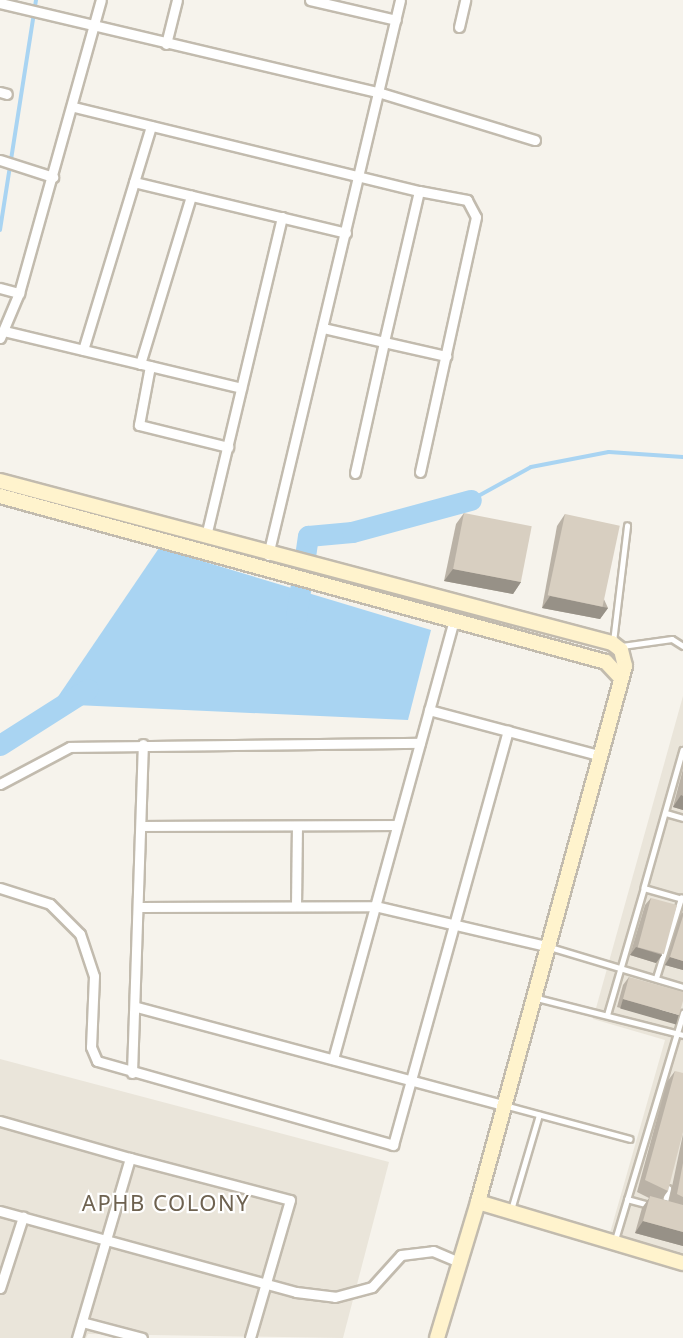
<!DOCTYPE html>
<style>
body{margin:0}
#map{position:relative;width:683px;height:1338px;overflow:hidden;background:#f6f3ec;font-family:"Noto Sans",sans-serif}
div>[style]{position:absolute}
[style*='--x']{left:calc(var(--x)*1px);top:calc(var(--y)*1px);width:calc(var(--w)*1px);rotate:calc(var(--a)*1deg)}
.residential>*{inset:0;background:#eae5da}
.water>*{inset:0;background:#a9d4f2}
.stream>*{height:4px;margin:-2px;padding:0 2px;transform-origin:2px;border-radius:2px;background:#a9d4f2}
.river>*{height:21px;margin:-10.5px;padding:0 10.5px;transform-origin:10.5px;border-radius:10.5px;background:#a9d4f2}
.roads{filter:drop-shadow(2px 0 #c2bbae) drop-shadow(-2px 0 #c2bbae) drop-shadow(0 2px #c2bbae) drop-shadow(0 -2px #c2bbae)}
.lane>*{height:4.5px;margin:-2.25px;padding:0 2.25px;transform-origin:2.25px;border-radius:2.25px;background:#fff}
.street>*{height:9px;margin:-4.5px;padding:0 4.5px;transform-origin:4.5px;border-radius:4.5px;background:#fff}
.secondary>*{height:14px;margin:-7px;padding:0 7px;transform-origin:7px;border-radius:7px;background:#fff3cd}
.wall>*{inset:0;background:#bab2a6}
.shaded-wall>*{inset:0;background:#979187;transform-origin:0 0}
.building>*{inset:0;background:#d8cfc1;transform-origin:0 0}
span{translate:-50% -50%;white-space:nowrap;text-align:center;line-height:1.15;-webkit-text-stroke:4.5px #fff;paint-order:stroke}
.neighbourhood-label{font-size:22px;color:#6e6250;letter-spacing:1.5px}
</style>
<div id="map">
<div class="residential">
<div style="clip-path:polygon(683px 696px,683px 1253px,610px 1233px,665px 1040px,593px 1019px)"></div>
<div style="clip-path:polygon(0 1059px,389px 1162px,343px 1338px,88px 1334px,86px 1338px,0 1338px)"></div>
</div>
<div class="water">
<div style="clip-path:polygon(159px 548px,431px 630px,408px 720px,53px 704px)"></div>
</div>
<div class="stream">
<div style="--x:0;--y:230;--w:233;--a:-81.1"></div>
<div style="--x:471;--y:500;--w:68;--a:-28.8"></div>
<div style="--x:531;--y:467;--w:79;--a:-10.9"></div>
<div style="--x:609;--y:452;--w:74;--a:3.9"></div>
</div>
<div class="river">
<div style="--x:296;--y:618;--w:83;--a:-81.7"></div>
<div style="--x:308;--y:536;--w:44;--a:-5.2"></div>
<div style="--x:352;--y:532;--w:123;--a:-15.1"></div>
<div style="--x:0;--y:745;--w:104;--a:-32.5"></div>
</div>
<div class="roads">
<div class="lane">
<div style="--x:613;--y:642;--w:117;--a:-83.1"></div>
<div style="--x:622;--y:646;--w:50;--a:-8"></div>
<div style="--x:672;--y:639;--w:13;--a:32"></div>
<div style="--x:683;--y:750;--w:143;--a:105.8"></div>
<div style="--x:644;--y:888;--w:41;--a:15.8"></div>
<div style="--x:666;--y:813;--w:18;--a:16"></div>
<div style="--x:550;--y:947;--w:139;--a:16.7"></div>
<div style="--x:656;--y:978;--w:84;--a:-72.6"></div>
<div style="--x:537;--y:998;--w:151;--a:14.2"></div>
<div style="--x:607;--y:1015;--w:132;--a:-73.8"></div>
<div style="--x:508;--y:1106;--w:126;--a:15.1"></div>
<div style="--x:627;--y:1199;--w:23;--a:15"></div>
<div style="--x:664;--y:1206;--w:18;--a:-77"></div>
<div style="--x:511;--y:1210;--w:99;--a:-73.6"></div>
<div style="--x:615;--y:1240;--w:237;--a:-73.3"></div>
</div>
<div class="street">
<div style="--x:310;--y:0;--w:88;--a:13.1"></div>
<div style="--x:0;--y:3;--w:391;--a:13.3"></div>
<div style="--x:381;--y:93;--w:161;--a:17"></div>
<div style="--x:459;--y:27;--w:28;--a:-77"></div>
<div style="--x:166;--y:44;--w:45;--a:-76"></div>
<div style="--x:0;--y:92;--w:7;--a:16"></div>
<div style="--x:74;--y:107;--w:355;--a:13.7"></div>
<div style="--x:419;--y:191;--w:155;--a:103.1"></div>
<div style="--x:384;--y:342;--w:63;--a:-167.1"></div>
<div style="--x:0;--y:160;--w:56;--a:17.8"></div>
<div style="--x:134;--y:182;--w:218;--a:13.5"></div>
<div style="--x:419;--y:191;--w:49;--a:10.6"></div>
<div style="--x:467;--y:200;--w:19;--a:62"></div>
<div style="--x:476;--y:217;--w:261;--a:102.4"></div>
<div style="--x:0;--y:288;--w:20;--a:15"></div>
<div style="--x:4;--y:331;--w:244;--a:13.5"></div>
<div style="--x:0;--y:338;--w:49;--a:-67.1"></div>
<div style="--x:19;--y:293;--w:304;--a:-74.4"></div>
<div style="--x:83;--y:350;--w:234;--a:-73.1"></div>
<div style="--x:140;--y:364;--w:176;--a:-73.1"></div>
<div style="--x:150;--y:366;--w:60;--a:100.6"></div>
<div style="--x:139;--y:425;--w:92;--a:13.9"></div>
<div style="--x:355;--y:473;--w:134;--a:-77.5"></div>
<div style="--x:384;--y:342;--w:64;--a:12.7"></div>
<div style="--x:206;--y:536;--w:328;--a:-76.6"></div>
<div style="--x:268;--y:555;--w:570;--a:-76.62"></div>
<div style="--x:429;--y:710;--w:175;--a:14.9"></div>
<div style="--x:0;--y:784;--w:79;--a:-27.9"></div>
<div style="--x:70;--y:747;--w:350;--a:-0.7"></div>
<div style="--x:141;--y:826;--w:256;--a:-0.2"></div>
<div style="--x:0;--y:888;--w:52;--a:17.7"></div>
<div style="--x:50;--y:904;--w:42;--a:45"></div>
<div style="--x:80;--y:934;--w:44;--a:71.6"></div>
<div style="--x:94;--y:976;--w:71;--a:92.4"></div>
<div style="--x:91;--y:1047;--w:15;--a:67"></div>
<div style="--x:97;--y:1061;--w:308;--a:15.8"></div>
<div style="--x:393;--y:1145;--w:430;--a:-74.5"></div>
<div style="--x:296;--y:906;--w:80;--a:-89.3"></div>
<div style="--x:139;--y:907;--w:236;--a:-0.2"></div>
<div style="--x:375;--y:906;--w:176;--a:13.2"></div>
<div style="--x:137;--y:1007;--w:380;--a:15"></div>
<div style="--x:333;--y:1059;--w:454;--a:-74.6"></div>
<div style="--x:132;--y:1073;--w:329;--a:-88.1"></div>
<div style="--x:0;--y:1121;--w:135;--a:15.9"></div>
<div style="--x:130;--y:1158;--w:188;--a:106.4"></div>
<div style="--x:130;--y:1158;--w:165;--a:14.7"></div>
<div style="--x:290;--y:1200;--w:144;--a:106.2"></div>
<div style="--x:0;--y:1211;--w:307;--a:15.3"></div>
<div style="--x:296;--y:1292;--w:39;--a:7"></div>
<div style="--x:335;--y:1297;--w:38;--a:-15"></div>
<div style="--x:372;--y:1287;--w:43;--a:-47.8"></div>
<div style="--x:401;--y:1255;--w:32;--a:-7"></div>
<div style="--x:433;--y:1251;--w:28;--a:23"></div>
<div style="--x:0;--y:1288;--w:75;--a:-72.1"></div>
<div style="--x:82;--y:1322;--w:62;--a:14.9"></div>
</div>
<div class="secondary">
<div style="--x:0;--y:481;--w:633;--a:14.83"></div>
<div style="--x:612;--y:643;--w:11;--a:38"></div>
<div style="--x:621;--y:650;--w:16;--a:76"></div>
<div style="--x:625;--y:666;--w:556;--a:105.34"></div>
<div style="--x:478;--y:1202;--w:214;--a:16.6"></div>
<div style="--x:0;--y:496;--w:628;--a:15.32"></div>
<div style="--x:606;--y:662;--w:21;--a:47"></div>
<div style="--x:437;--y:1338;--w:142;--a:-73.2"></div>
</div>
</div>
<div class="wall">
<div style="clip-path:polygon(464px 513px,521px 582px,513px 594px,444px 581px,456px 524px)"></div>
<div style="clip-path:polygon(565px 514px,608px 608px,600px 619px,542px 608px,557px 526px)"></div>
<div style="clip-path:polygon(683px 769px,683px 810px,673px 807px)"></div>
<div style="clip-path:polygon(651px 898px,662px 955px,656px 963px,630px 955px,645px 905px)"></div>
<div style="clip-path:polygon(683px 912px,683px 970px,665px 965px,680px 916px)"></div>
<div style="clip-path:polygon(629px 977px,673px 1023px,617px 1007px,623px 985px)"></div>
<div style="clip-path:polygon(675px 1071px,668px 1191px,662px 1199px,669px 1201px,683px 1134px,683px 1246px,635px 1233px,642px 1208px,649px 1198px,637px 1192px,667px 1082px)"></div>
</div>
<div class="shaded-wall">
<div style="clip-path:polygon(453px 569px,521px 582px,513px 594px,444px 581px)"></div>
<div style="clip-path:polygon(550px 596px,608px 608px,600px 619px,542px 608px)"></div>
<div style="clip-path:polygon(681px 795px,683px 796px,683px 810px,673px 807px)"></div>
<div style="clip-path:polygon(636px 947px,662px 955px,656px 963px,630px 955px)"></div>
<div style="clip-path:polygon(670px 957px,683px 961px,683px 970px,665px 965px)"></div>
<div style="left:623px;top:999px;width:58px;height:10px;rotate:16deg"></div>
<div style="clip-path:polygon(643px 1221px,683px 1232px,683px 1246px,635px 1233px)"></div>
</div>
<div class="building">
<div style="left:464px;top:513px;width:69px;height:57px;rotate:11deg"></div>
<div style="left:565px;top:514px;width:56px;height:83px;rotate:12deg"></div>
<div style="left:651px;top:898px;width:27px;height:51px;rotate:15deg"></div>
<div style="clip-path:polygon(683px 916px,683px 961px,670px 957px)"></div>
<div style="clip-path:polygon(629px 977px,683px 992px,683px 1001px,679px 1015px,623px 999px)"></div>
<div style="clip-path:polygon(675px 1071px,683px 1073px,683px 1132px,668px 1191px,645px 1180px)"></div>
<div style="clip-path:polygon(683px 1163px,683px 1197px,677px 1194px)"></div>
<div style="clip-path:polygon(650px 1196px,683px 1205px,683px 1232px,643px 1221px)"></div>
</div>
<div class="neighbourhood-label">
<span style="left:166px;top:1203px">APHB COLONY</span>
</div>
</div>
